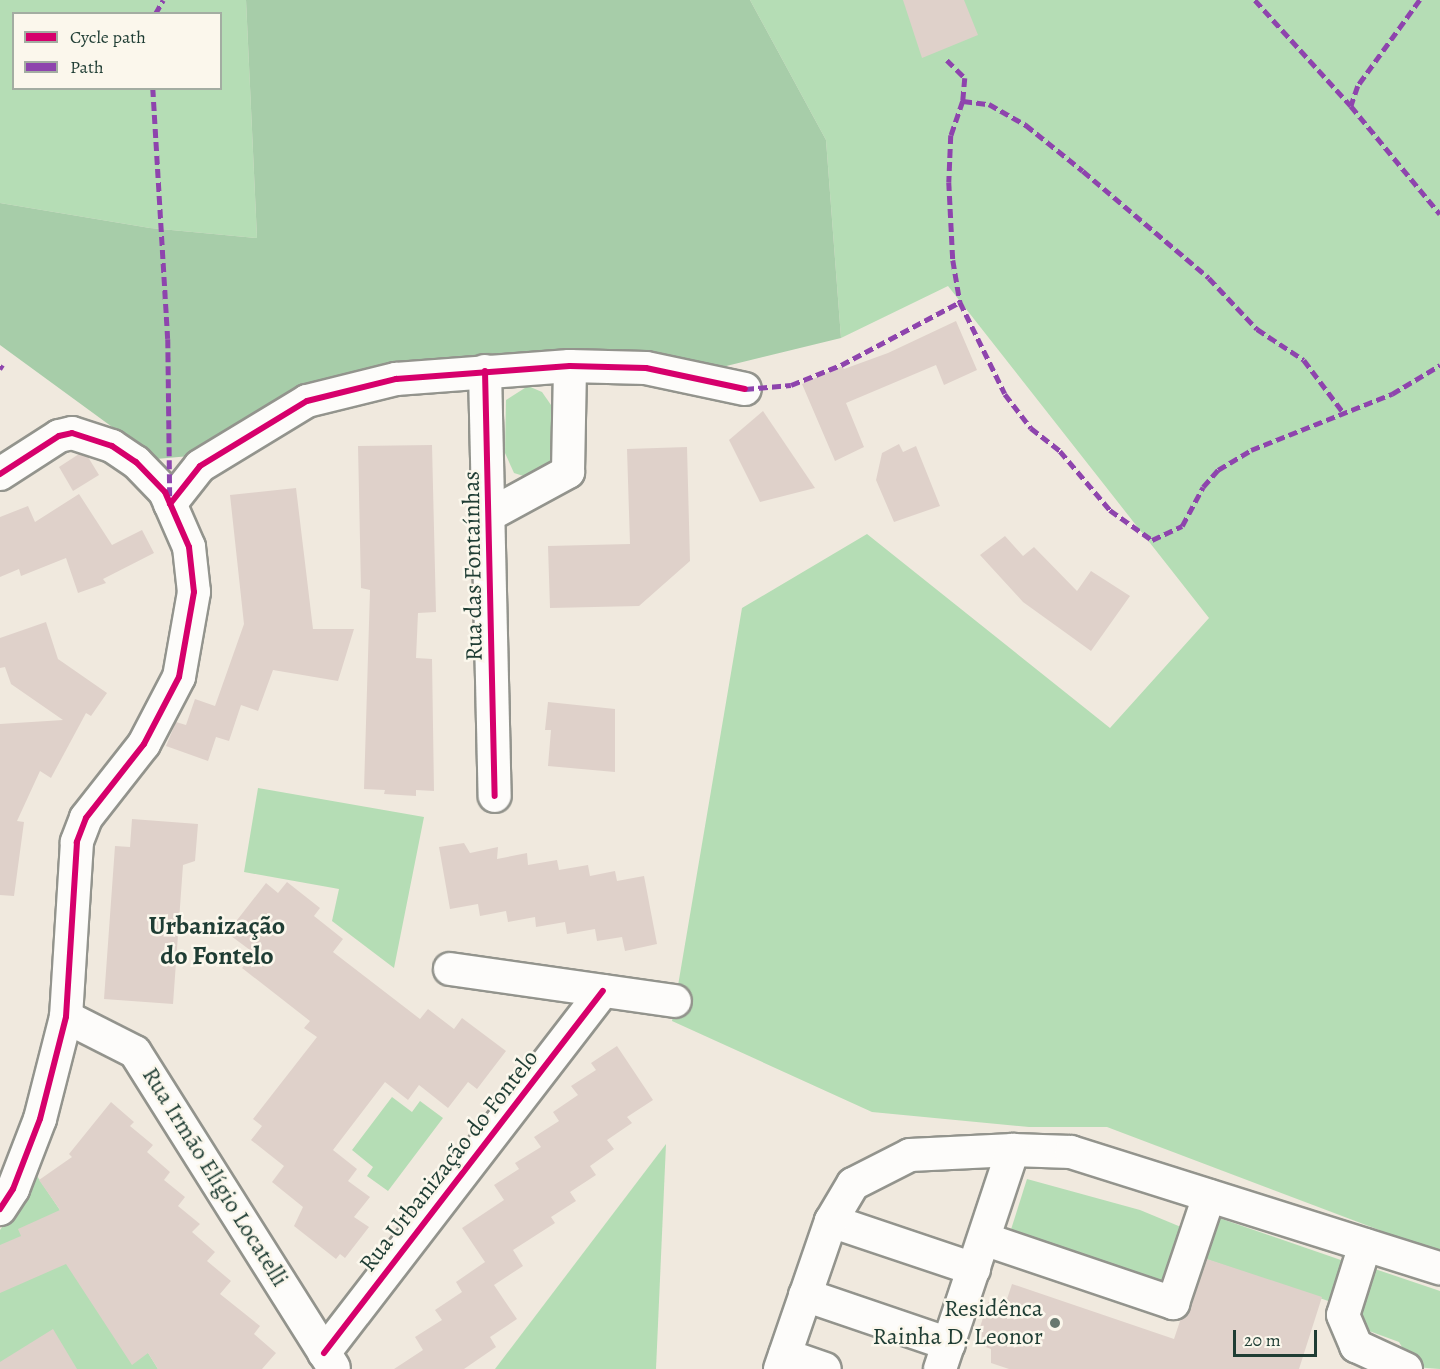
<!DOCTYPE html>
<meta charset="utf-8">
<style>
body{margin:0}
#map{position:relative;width:1440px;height:1369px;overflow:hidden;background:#f0e9de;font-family:Alegreya,serif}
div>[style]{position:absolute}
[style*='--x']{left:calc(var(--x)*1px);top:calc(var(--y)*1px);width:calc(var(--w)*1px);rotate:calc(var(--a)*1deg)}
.green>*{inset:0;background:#b5ddb5;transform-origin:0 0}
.forest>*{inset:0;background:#a7cda9}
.building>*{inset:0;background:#dfd1ca}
.roads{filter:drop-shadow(2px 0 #93948d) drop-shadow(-2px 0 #93948d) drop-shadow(0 2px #93948d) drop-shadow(0 -2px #93948d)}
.minor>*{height:32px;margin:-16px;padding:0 16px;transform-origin:16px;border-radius:16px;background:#fdfcfa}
.quiet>*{height:4.5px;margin-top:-2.25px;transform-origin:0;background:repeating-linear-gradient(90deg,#8e44ad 0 9px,transparent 0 13.5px)}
.cycleway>*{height:6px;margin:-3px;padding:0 3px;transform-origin:3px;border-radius:3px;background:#d6006c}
.dots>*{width:16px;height:16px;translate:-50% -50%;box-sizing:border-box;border:3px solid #fbf7ec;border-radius:50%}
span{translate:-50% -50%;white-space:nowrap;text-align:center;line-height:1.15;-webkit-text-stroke:5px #fbf7ec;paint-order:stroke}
.street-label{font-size:24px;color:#1f3d34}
.poi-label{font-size:24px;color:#1f3d34}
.right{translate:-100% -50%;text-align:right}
.neighbourhood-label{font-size:26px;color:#1f3d34;font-weight:700}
.legend{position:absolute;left:12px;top:12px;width:210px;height:78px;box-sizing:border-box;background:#fbf7ec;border:2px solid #a3ada2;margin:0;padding:8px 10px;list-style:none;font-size:18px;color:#1f3d34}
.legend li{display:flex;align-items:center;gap:12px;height:30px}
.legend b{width:30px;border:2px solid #a3ada2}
.scale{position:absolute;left:1233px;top:1330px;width:84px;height:27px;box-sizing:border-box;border:3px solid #1f3d34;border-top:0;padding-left:8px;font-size:18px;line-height:21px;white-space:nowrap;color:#1f3d34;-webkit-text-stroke:4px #fbf7ec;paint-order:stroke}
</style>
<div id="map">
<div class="green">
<div style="clip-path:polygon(evenodd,0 0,246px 0,257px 238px,150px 228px,0 203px,0 0,14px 14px,220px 14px,220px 88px,14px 88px,14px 14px)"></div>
<div style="clip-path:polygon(750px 0,1440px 0,1440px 1253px,1107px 1127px,1029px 1127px,872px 1112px,672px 1021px,742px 608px,867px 534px,1110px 728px,1209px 618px,948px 286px,841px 338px,826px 140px)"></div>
<div style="clip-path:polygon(528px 386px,542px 392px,551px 405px,552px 460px,530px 478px,514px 473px,505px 453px,506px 400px)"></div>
<div style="clip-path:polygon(258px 788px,424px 817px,394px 968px,332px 921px,339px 889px,244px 872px)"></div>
<div style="clip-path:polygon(392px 1097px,412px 1112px,420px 1101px,443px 1118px,388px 1191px,367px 1176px,373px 1167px,352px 1150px)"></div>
<div style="clip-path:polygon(666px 1144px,656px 1369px,495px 1369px)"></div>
<div style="clip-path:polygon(37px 1176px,68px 1222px,158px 1369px,0 1369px,0 1230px)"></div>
<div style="clip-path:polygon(1027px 1179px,1140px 1210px,1181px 1227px,1161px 1288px,1008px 1239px)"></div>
<div style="left:1219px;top:1218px;width:135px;height:43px;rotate:19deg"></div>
<div style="clip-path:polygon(1369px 1267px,1440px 1291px,1440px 1369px,1414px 1367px,1399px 1342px,1361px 1328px,1351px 1314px)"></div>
</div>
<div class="forest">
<div style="clip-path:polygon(246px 0,750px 0,826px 140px,841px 338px,714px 369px,610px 351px,398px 368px,294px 390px,249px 424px,190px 456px,156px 459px,0 345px,0 203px,150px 228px,257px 238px)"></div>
</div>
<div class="building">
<div style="clip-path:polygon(903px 0,964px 0,978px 35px,922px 58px)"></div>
<div style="clip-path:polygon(956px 321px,977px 370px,944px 385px,936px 365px,846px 403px,864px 447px,835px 461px,802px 384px,842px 366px,844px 369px,888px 353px)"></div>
<div style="clip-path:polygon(763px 411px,815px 488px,760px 502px,729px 440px)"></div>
<div style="clip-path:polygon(899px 444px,903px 452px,916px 446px,940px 506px,894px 522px,876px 480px,882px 453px)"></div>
<div style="clip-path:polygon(432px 445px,436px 612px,418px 613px,416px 658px,432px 659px,434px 791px,416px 790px,416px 796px,384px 794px,385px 790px,364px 789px,370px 590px,361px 588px,358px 446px)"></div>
<div style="clip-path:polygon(687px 447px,690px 561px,639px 606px,550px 608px,548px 546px,630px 544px,627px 449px)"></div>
<div style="clip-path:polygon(79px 454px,88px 457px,99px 475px,73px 491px,59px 467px)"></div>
<div style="clip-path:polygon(296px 488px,313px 629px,354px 629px,338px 681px,273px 670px,258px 711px,241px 705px,229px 741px,216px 737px,208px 761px,166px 746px,176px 722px,186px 725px,195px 699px,215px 706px,244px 624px,230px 495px)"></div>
<div style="clip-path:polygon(79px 494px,112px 545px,142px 530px,154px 553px,103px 579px,106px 583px,78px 593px,66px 558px,21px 576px,19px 569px,0 577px,0 517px,28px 506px,35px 522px)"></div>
<div style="clip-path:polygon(1005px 536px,1023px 556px,1034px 547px,1077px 591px,1091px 571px,1130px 596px,1091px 651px,1023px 602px,980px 555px)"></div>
<div style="clip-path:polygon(46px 622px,58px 659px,107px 693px,91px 716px,86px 713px,51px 778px,40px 771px,17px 821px,24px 822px,14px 896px,0 895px,0 724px,63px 720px,11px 684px,5px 667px,0 668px,0 638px)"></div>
<div style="clip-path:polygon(548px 702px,615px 709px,615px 772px,548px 766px,551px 730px,545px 730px)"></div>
<div style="clip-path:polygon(132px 819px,198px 824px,195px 861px,183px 865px,173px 1004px,104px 999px,115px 846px,130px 847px)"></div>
<div style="clip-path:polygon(464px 843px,470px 853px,498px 847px,497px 859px,527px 853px,528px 865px,557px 860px,559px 870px,588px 865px,590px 876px,615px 871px,617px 881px,644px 876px,657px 944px,625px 951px,622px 937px,597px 941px,595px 929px,567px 934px,565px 922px,536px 927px,535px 917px,508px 922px,506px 911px,480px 916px,478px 904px,450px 909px,439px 847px)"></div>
<div style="clip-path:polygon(287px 882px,320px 908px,314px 916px,343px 939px,333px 952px,420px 1019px,428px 1009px,454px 1029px,462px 1018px,506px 1051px,477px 1089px,468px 1082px,448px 1108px,419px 1085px,408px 1100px,385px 1082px,333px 1150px,357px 1169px,348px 1181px,370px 1197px,354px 1217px,369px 1227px,345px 1258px,340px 1254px,336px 1259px,294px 1226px,303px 1207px,272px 1182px,284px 1166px,251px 1140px,262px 1126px,253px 1119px,317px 1037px,304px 1028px,310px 1021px,242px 968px,254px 953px,227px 933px,266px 883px,278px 893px)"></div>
<div style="clip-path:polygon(617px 1046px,653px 1100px,627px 1117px,632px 1123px,607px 1140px,614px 1149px,590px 1166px,596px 1175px,570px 1192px,576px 1201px,551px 1217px,555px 1223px,513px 1250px,523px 1266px,494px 1285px,517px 1319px,490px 1337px,496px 1347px,464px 1369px,394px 1369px,423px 1350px,415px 1337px,442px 1320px,435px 1310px,462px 1292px,456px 1282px,485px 1262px,462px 1228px,504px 1200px,494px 1185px,519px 1169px,515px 1163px,541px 1147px,534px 1137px,559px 1121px,553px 1112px,578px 1095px,571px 1086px,596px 1070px,591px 1063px)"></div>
<div style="clip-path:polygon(111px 1102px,134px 1122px,130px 1126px,153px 1145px,147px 1152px,170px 1172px,164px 1180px,185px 1197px,178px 1206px,200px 1224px,192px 1232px,215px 1252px,207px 1261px,231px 1281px,220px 1294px,260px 1326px,254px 1334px,276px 1353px,262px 1369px,158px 1369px,148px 1353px,132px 1365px,66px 1264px,0 1293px,0 1245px,21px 1236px,18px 1229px,60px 1210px,39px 1180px,72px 1157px,69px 1154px)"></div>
<div style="clip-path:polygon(1207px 1259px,1322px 1297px,1299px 1369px,1009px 1369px,991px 1363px,991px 1349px,975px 1343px,988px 1302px,1004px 1308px,1012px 1284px,1174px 1339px,1181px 1318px,1190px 1309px)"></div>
<div style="clip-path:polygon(53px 1329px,77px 1369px,0 1369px,0 1362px)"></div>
</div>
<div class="roads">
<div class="minor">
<div style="--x:485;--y:371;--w:425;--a:88.7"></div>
<div style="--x:0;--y:474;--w:70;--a:-32.8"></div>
<div style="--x:59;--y:436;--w:13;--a:-13"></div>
<div style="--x:72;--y:433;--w:42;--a:18"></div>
<div style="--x:112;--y:446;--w:29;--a:34"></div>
<div style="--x:136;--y:462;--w:42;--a:46"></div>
<div style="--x:165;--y:492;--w:60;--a:66.4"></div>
<div style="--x:189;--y:547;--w:45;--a:83.7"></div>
<div style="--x:194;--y:592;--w:86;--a:100"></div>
<div style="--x:179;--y:677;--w:76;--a:117.6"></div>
<div style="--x:144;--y:744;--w:94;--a:128.1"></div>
<div style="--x:86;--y:818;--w:26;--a:111"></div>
<div style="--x:77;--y:842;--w:175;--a:93.6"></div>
<div style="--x:66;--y:1017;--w:105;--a:104.3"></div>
<div style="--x:40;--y:1119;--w:75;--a:111.1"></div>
<div style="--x:13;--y:1189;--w:24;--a:123"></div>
<div style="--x:170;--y:504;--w:48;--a:-51.7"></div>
<div style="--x:200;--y:466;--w:125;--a:-31.3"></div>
<div style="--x:307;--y:401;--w:92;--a:-13.9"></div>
<div style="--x:396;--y:379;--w:174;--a:-4.3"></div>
<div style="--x:570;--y:366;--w:76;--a:1.5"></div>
<div style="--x:646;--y:368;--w:101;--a:12"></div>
<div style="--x:491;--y:514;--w:88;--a:-28.6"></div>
<div style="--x:568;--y:472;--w:106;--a:-88.9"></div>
<div style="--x:450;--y:969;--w:227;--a:8.1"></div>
<div style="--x:66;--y:1017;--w:77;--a:26.9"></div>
<div style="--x:135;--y:1052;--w:373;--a:57.8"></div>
<div style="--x:831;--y:1221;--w:151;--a:18.6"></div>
<div style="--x:984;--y:1239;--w:200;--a:18.7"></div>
<div style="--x:1173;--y:1303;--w:113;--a:-71.4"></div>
<div style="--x:1365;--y:1245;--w:73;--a:107.4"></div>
<div style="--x:1343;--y:1315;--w:34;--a:67"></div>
<div style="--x:1356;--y:1346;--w:55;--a:24.7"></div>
<div style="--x:805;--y:1295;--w:152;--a:18.8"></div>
<div style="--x:324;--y:1353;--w:457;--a:-52.4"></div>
<div style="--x:785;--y:1355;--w:42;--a:19.3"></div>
<div style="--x:780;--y:1369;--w:157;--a:-71"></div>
<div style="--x:831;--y:1221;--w:43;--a:-59.3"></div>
<div style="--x:853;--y:1184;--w:64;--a:-27"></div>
<div style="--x:910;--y:1155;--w:103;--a:-2.8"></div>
<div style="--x:1013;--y:1150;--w:58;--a:2"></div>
<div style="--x:1071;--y:1152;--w:387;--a:17.5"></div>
<div style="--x:940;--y:1369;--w:231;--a:-71.6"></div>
</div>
</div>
<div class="quiet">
<div style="--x:1255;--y:0;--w:143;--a:47.8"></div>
<div style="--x:1420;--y:0;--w:106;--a:125.8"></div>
<div style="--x:1358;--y:86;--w:21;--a:109"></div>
<div style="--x:1351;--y:106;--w:140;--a:50.5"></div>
<div style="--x:155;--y:14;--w:16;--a:-60"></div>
<div style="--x:947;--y:60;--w:25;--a:45"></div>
<div style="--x:965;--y:78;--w:23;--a:95"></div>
<div style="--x:963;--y:101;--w:36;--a:109"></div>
<div style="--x:951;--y:135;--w:47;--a:92.4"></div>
<div style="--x:949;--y:182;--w:78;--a:87.1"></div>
<div style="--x:953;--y:260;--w:43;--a:80.5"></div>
<div style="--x:153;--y:88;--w:251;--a:86.6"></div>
<div style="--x:168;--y:339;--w:159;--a:89.3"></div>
<div style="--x:963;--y:101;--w:26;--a:7"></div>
<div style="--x:989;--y:104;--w:43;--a:29.6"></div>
<div style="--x:1026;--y:125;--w:73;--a:38.9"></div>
<div style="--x:1083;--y:171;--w:165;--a:40.3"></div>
<div style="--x:1209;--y:278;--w:70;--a:46.7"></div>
<div style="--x:1257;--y:329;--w:56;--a:33.4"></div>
<div style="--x:1304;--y:360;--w:65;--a:53.1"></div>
<div style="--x:0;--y:366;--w:4;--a:34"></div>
<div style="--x:745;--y:389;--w:46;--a:-5"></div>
<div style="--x:791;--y:385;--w:54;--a:-21.8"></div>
<div style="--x:841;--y:365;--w:135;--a:-27.9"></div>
<div style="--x:960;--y:302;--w:102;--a:63.9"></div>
<div style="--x:1005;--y:394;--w:43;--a:52.6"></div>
<div style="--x:1031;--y:428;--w:37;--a:38"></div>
<div style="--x:1060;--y:451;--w:77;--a:49.7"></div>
<div style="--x:1110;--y:510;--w:52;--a:35.5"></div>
<div style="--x:1152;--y:540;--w:33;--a:-25"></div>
<div style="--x:1182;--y:526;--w:44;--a:-61.7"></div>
<div style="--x:1203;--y:487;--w:23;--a:-49"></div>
<div style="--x:1218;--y:470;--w:39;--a:-31"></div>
<div style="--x:1251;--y:450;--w:152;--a:-21.7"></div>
<div style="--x:1392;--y:394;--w:56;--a:-31.1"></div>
</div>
<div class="cycleway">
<div style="--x:485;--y:371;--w:425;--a:88.7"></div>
<div style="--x:0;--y:474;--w:70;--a:-32.8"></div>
<div style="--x:59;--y:436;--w:13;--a:-13"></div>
<div style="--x:72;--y:433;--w:42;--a:18"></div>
<div style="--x:112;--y:446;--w:29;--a:34"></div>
<div style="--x:136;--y:462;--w:42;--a:46"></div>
<div style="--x:165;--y:492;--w:60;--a:66.4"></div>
<div style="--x:189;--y:547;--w:45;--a:83.7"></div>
<div style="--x:194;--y:592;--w:86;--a:100"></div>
<div style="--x:179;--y:677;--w:76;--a:117.6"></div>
<div style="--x:144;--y:744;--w:94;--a:128.1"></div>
<div style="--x:86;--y:818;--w:26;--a:111"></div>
<div style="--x:77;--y:842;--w:175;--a:93.6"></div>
<div style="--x:66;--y:1017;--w:105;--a:104.3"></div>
<div style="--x:40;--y:1119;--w:75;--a:111.1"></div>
<div style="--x:13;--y:1189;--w:24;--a:123"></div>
<div style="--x:170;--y:504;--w:48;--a:-51.7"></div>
<div style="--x:200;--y:466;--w:125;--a:-31.3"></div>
<div style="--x:307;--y:401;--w:92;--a:-13.9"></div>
<div style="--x:396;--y:379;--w:174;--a:-4.3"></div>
<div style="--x:570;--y:366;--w:76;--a:1.5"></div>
<div style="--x:646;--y:368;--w:101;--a:12"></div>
<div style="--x:324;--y:1353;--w:457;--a:-52.4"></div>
</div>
<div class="dots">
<div style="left:1055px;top:1323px;background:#687970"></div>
</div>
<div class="street-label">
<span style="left:473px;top:566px;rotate:-91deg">Rua das Fontaínhas</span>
<span style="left:449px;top:1161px;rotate:-52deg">Rua Urbanização do Fontelo</span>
<span style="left:215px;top:1177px;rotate:58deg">Rua Irmão Elígio Locatelli</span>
</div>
<div class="poi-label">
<span class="right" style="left:1043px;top:1323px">Residênca<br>Rainha D. Leonor</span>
</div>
<div class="neighbourhood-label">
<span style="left:217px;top:941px">Urbanização<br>do Fontelo</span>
</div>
<ul class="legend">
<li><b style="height:8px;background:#d6006c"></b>Cycle path</li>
<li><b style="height:8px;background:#8e44ad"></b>Path</li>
</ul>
<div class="scale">20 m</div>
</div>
